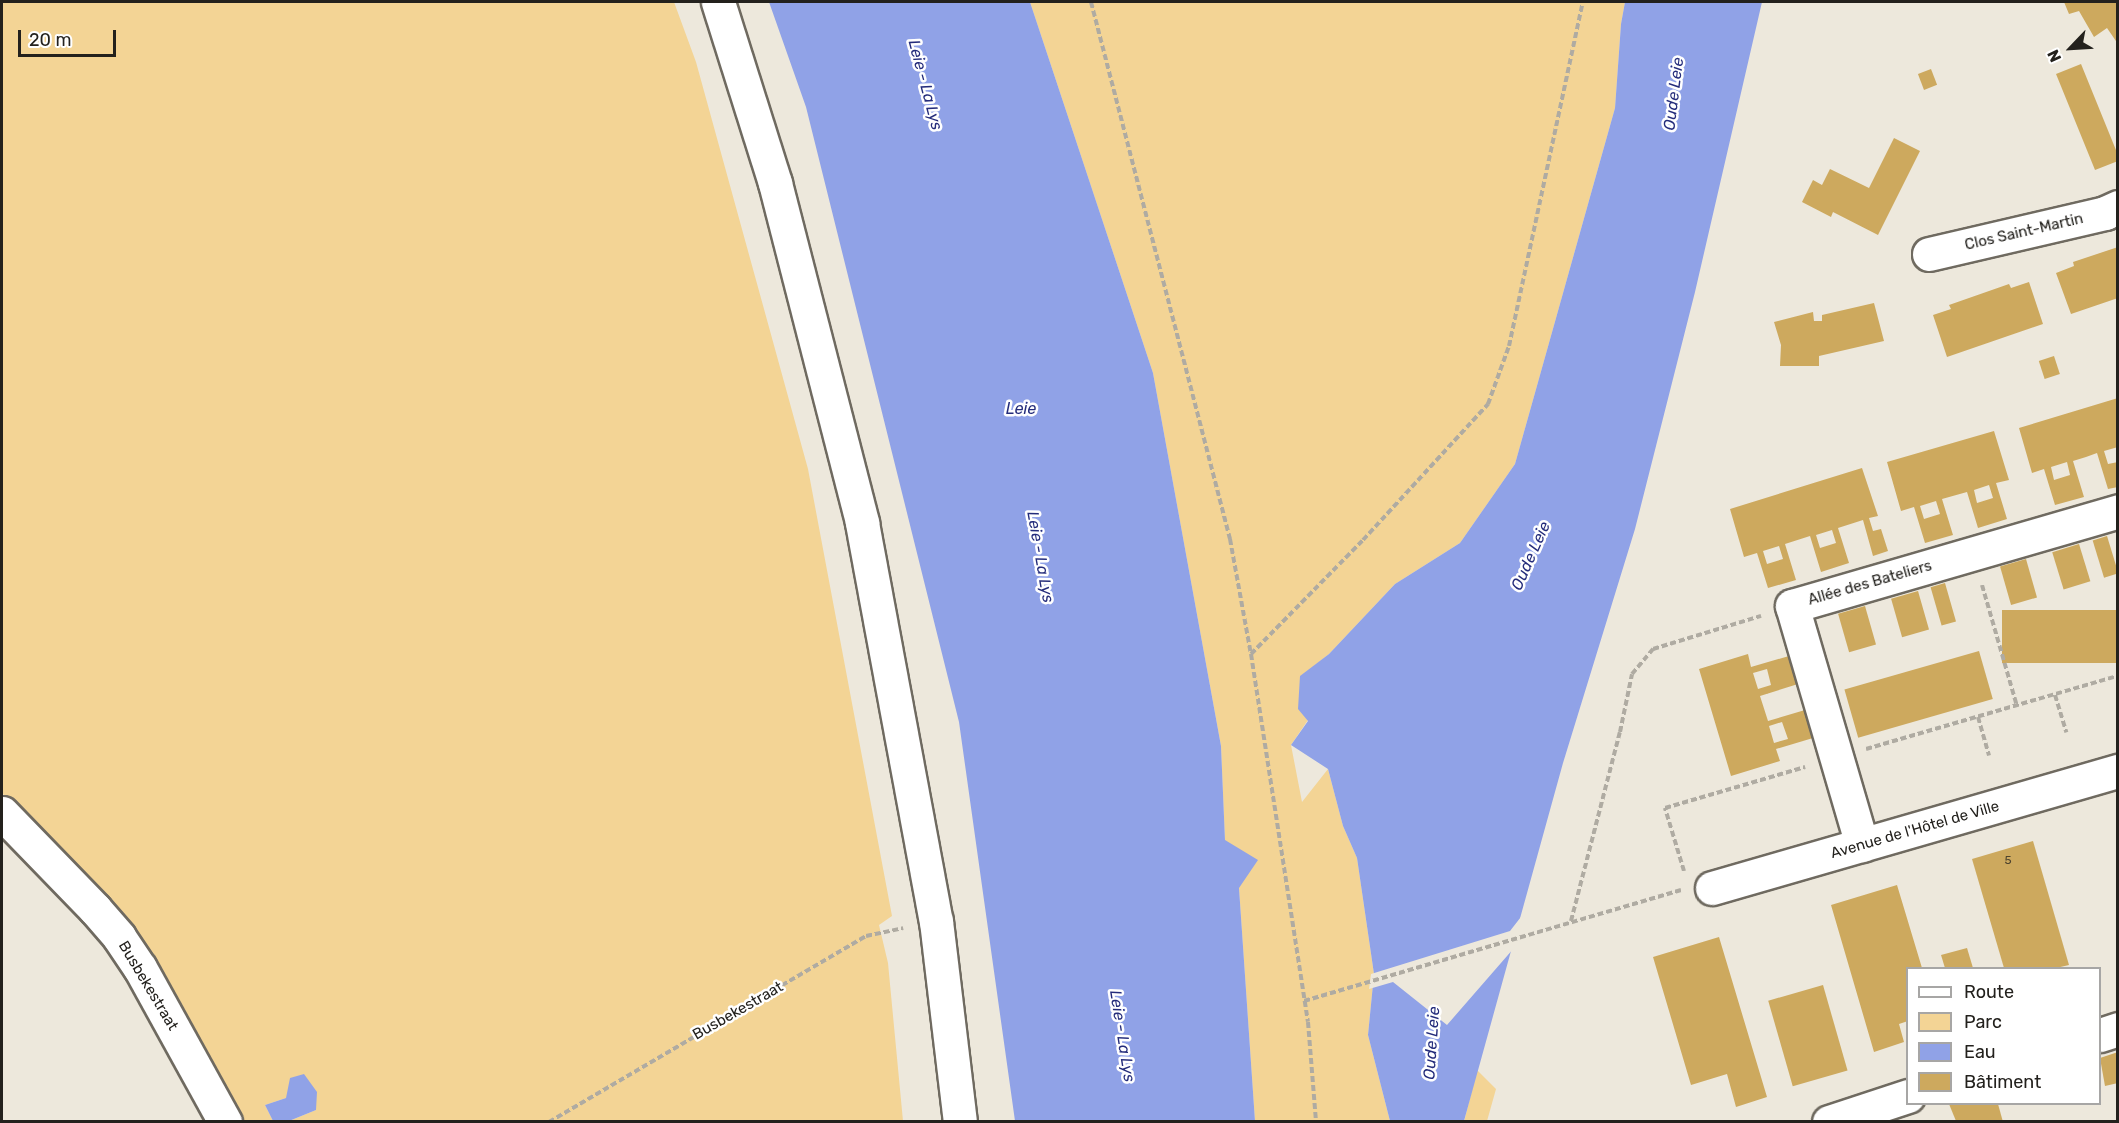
<!DOCTYPE html>
<meta charset="utf-8">
<style>
body{margin:0}
#map{position:relative;width:2119px;height:1123px;overflow:hidden;background:#ede8dc;font-family:Rubik,sans-serif}
div>[style]{position:absolute}
[style*='--x']{left:calc(var(--x)*1px);top:calc(var(--y)*1px);width:calc(var(--w)*1px);rotate:calc(var(--a)*1deg)}
.green>*{inset:0;background:#f3d495}
.water>*{inset:0;background:#90a2e7}
.pier>*{inset:0;background:#ede8dc}
.building>*{inset:0;background:#cda95e;transform-origin:0 0}
.path>*{height:4px;margin-top:-2px;transform-origin:0;background:repeating-linear-gradient(90deg,#afaba2 0 6px,transparent 0 9px)}
.roads{filter:drop-shadow(2px 0 #6f6a60) drop-shadow(-2px 0 #6f6a60) drop-shadow(0 2px #6f6a60) drop-shadow(0 -2px #6f6a60)}
.minor>*{height:33px;margin:-16.5px;padding:0 16.5px;transform-origin:16.5px;border-radius:16.5px;background:#fff}
span{translate:-50% -50%;white-space:nowrap;text-align:center;line-height:1.15;-webkit-text-stroke:5px #fff;paint-order:stroke}
.number-label{font-size:12px;color:#4e432d}
.number-label span{-webkit-text-stroke-width:0}
.street-label{font-size:15px;color:#23211d}
.water-label{font-size:16px;color:#242c7b;font-style:italic}
.frame{position:absolute;inset:0;border:3px solid #23211d;pointer-events:none}
.legend{position:absolute;left:1906px;top:967px;width:195px;height:138px;box-sizing:border-box;background:#fff;border:2px solid #a7a6a5;margin:0;padding:8px 10px;list-style:none;font-size:18px;color:#23211d}
.legend li{display:flex;align-items:center;gap:12px;height:30px}
.legend b{width:30px;border:2px solid #a7a6a5}
.north{position:absolute;left:2041px;top:18px;width:60px;height:60px;-webkit-text-stroke:4px #fff;paint-order:stroke;rotate:245deg;font-size:16px;font-weight:700;line-height:24px;text-align:center;color:#23211d}
.north::after{content:'';display:block;margin:auto;width:21px;height:27px;background:#23211d;clip-path:polygon(50% 0,100% 100%,50% 72%,0 100%)}
.scale{position:absolute;left:18px;top:30px;width:98px;height:27px;box-sizing:border-box;border:3px solid #23211d;border-top:0;padding-left:8px;font-size:18px;line-height:21px;white-space:nowrap;color:#23211d;-webkit-text-stroke:4px #fff;paint-order:stroke}
</style>
<div id="map">
<div class="green">
<div style="clip-path:polygon(2px 2px,674px 2px,696px 62px,808px 469px,892px 916px,879px 925px,888px 963px,903px 1121px,289px 1121px,316px 1110px,286px 1098px,265px 1105px,273px 1121px,234px 1121px,32px 824px,2px 793px)"></div>
<div style="clip-path:polygon(1030px 2px,1625px 2px,1621px 24px,1615px 108px,1515px 464px,1460px 543px,1395px 584px,1329px 654px,1300px 677px,1308px 720px,1291px 745px,1302px 802px,1328px 769px,1343px 826px,1357px 858px,1374px 974px,1368px 1035px,1390px 1121px,1255px 1121px,1239px 888px,1225px 841px,1221px 746px,1153px 373px)"></div>
<div style="clip-path:polygon(1477px 1070px,1496px 1089px,1487px 1121px,1464px 1122px)"></div>
</div>
<div class="water">
<div style="clip-path:polygon(769px 2px,1030px 2px,1153px 373px,1221px 746px,1225px 840px,1258px 860px,1239px 888px,1255px 1121px,1015px 1121px,959px 722px,806px 107px)"></div>
<div style="clip-path:polygon(1625px 2px,1762px 2px,1695px 292px,1635px 529px,1563px 763px,1464px 1121px,1390px 1121px,1368px 1035px,1374px 974px,1357px 858px,1343px 826px,1328px 769px,1291px 745px,1308px 721px,1298px 709px,1300px 676px,1329px 654px,1395px 584px,1460px 543px,1515px 464px,1615px 108px,1621px 24px)"></div>
<div style="clip-path:polygon(304px 1074px,317px 1092px,316px 1110px,289px 1121px,273px 1121px,265px 1105px,286px 1098px,290px 1078px)"></div>
</div>
<div class="pier">
<div style="clip-path:polygon(1524px 913px,1514px 948px,1447px 1025px,1393px 982px,1369px 989px,1371px 974px,1510px 931px)"></div>
</div>
<div class="building">
<div style="clip-path:polygon(2064px 2px,2118px 2px,2118px 44px,2107px 28px,2094px 37px,2079px 11px,2069px 14px)"></div>
<div style="clip-path:polygon(2081px 64px,2118px 155px,2118px 161px,2095px 170px,2056px 74px)"></div>
<div style="left:1931px;top:69px;width:17px;height:14px;rotate:69deg"></div>
<div style="clip-path:polygon(1894px 138px,1920px 151px,1878px 235px,1833px 212px,1831px 217px,1802px 202px,1813px 180px,1822px 185px,1830px 169px,1869px 188px)"></div>
<div style="clip-path:polygon(2118px 247px,2118px 298px,2071px 314px,2056px 273px,2074px 266px,2073px 262px)"></div>
<div style="clip-path:polygon(2029px 282px,2043px 324px,1947px 357px,1933px 315px,1951px 309px,1949px 305px,2009px 284px,2011px 288px)"></div>
<div style="clip-path:polygon(1874px 303px,1884px 341px,1819px 356px,1819px 366px,1780px 366px,1781px 345px,1774px 322px,1813px 312px,1814px 321px,1822px 321px,1822px 315px)"></div>
<div style="left:2054px;top:356px;width:19px;height:16px;rotate:72deg"></div>
<div style="clip-path:polygon(evenodd,2118px 398px,2118px 447px,2104px 451px,2108px 464px,2118px 462px,2118px 487px,2108px 489px,2097px 453px,2086px 457px,2073px 461px,2084px 497px,2055px 505px,2044px 469px,2032px 473px,2019px 428px,2118px 398px,2067px 462px,2070px 475px,2054px 480px,2051px 467px,2067px 462px)"></div>
<div style="clip-path:polygon(evenodd,1994px 431px,2009px 480px,1996px 483px,2007px 519px,1978px 528px,1967px 492px,1942px 499px,1953px 535px,1925px 543px,1914px 507px,1901px 511px,1887px 462px,1994px 431px,1989px 485px,1993px 498px,1977px 503px,1974px 490px,1989px 485px,1994px 431px,1936px 501px,1940px 514px,1924px 519px,1920px 506px,1936px 501px)"></div>
<div style="clip-path:polygon(evenodd,1862px 468px,1878px 516px,1869px 518px,1873px 531px,1881px 529px,1888px 551px,1873px 556px,1863px 520px,1838px 528px,1849px 563px,1821px 572px,1810px 536px,1785px 544px,1796px 580px,1768px 588px,1757px 553px,1744px 557px,1730px 509px,1862px 468px,1832px 530px,1836px 543px,1820px 548px,1816px 535px,1832px 530px,1862px 468px,1779px 546px,1783px 559px,1767px 564px,1763px 551px,1779px 546px)"></div>
<div style="left:2107px;top:536px;width:39px;height:15px;rotate:73deg"></div>
<div style="left:2079px;top:544px;width:39px;height:28px;rotate:73deg"></div>
<div style="left:2026px;top:559px;width:40px;height:27px;rotate:74deg"></div>
<div style="left:1945px;top:583px;width:40px;height:15px;rotate:74deg"></div>
<div style="left:1918px;top:591px;width:40px;height:28px;rotate:74deg"></div>
<div style="left:1865px;top:606px;width:40px;height:28px;rotate:74deg"></div>
<div style="left:2118px;top:610px;width:53px;height:116px;rotate:90deg"></div>
<div style="left:1979px;top:651px;width:50px;height:140px;rotate:74deg"></div>
<div style="clip-path:polygon(evenodd,1748px 654px,1751px 667px,1789px 656px,1798px 684px,1760px 696px,1768px 721px,1805px 710px,1813px 738px,1776px 749px,1780px 761px,1731px 776px,1699px 669px,1748px 654px,1767px 669px,1771px 685px,1758px 689px,1753px 673px,1767px 669px,1748px 654px,1782px 722px,1788px 739px,1774px 743px,1769px 726px,1782px 722px)"></div>
<div style="clip-path:polygon(2033px 841px,2069px 965px,2056px 968px,2004px 968px,1972px 859px)"></div>
<div style="clip-path:polygon(1897px 885px,1922px 968px,1908px 968px,1908px 1021px,1899px 1024px,1904px 1042px,1874px 1052px,1831px 905px)"></div>
<div style="clip-path:polygon(1719px 937px,1767px 1097px,1736px 1107px,1727px 1074px,1691px 1085px,1653px 957px)"></div>
<div style="clip-path:polygon(1967px 948px,1973px 968px,1945px 968px,1941px 955px)"></div>
<div style="left:1823px;top:985px;width:89px;height:57px;rotate:74deg"></div>
<div style="clip-path:polygon(2118px 1052px,2118px 1083px,2105px 1086px,2100px 1058px)"></div>
<div style="clip-path:polygon(1949px 1104px,1998px 1104px,2003px 1122px,1956px 1121px)"></div>
</div>
<div class="path">
<div style="--x:1091;--y:2;--w:555;--a:75.49"></div>
<div style="--x:1230;--y:539;--w:117;--a:79.7"></div>
<div style="--x:1251;--y:654;--w:372;--a:81.2"></div>
<div style="--x:1308;--y:1022;--w:100;--a:85.4"></div>
<div style="--x:1982;--y:585;--w:126;--a:73.9"></div>
<div style="--x:1251;--y:654;--w:160;--a:-45.5"></div>
<div style="--x:1363;--y:540;--w:185;--a:-47.4"></div>
<div style="--x:1488;--y:404;--w:62;--a:-70.1"></div>
<div style="--x:1509;--y:346;--w:352;--a:-77.9"></div>
<div style="--x:2055;--y:695;--w:39;--a:73"></div>
<div style="--x:1978;--y:717;--w:40;--a:74"></div>
<div style="--x:1866;--y:749;--w:262;--a:-16.2"></div>
<div style="--x:1684;--y:871;--w:66;--a:-106.8"></div>
<div style="--x:1665;--y:808;--w:146;--a:-16.3"></div>
<div style="--x:1571;--y:921;--w:195;--a:-75.5"></div>
<div style="--x:1620;--y:732;--w:59;--a:-78.3"></div>
<div style="--x:1632;--y:674;--w:33;--a:-50"></div>
<div style="--x:1653;--y:649;--w:113;--a:-17"></div>
<div style="--x:1304;--y:1001;--w:393;--a:-16.4"></div>
<div style="--x:549;--y:1122;--w:368;--a:-30.4"></div>
<div style="--x:866;--y:936;--w:38;--a:-12"></div>
</div>
<div class="roads">
<div class="minor">
<div style="--x:718;--y:2;--w:190;--a:72.5"></div>
<div style="--x:775;--y:183;--w:351;--a:75.6"></div>
<div style="--x:862;--y:523;--w:405;--a:79.5"></div>
<div style="--x:936;--y:921;--w:202;--a:83.2"></div>
<div style="--x:1929;--y:254;--w:181;--a:-13.1"></div>
<div style="--x:2105;--y:213;--w:14;--a:-25"></div>
<div style="--x:2;--y:813;--w:134;--a:45.9"></div>
<div style="--x:95;--y:909;--w:37;--a:49"></div>
<div style="--x:119;--y:937;--w:37;--a:56"></div>
<div style="--x:140;--y:968;--w:176;--a:61.1"></div>
<div style="--x:1862;--y:845;--w:249;--a:-106.3"></div>
<div style="--x:1792;--y:606;--w:340;--a:-16.2"></div>
<div style="--x:1712;--y:888;--w:423;--a:-16.1"></div>
<div style="--x:2100;--y:1035;--w:19;--a:-18"></div>
<div style="--x:1829;--y:1122;--w:83;--a:-18.2"></div>
</div>
</div>
<div class="number-label">
<span style="left:2008px;top:861px">5</span>
</div>
<div class="street-label">
<span style="left:2024px;top:232px;rotate:-13deg">Clos Saint-Martin</span>
<span style="left:1870px;top:583px;rotate:-16deg">Allée des Bateliers</span>
<span style="left:1915px;top:830px;rotate:-16deg">Avenue de l'Hôtel de Ville</span>
<span style="left:148px;top:986px;rotate:59deg">Busbekestraat</span>
<span style="left:738px;top:1011px;rotate:-30deg">Busbekestraat</span>
</div>
<div class="water-label">
<span style="left:925px;top:85px;rotate:75deg">Leie - La Lys</span>
<span style="left:1674px;top:94px;rotate:-83deg">Oude Leie</span>
<span style="left:1021px;top:409px">Leie</span>
<span style="left:1531px;top:556px;rotate:-66deg">Oude Leie</span>
<span style="left:1040px;top:557px;rotate:80deg">Leie - La Lys</span>
<span style="left:1122px;top:1036px;rotate:81deg">Leie - La Lys</span>
<span style="left:1432px;top:1043px;rotate:-86deg">Oude Leie</span>
</div>
<div class="frame"></div>
<ul class="legend">
<li><b style="height:8px;background:#fff"></b>Route</li>
<li><b style="height:16px;background:#f3d495"></b>Parc</li>
<li><b style="height:16px;background:#90a2e7"></b>Eau</li>
<li><b style="height:16px;background:#cda95e"></b>Bâtiment</li>
</ul>
<div class="north">N</div>
<div class="scale">20 m</div>
</div>
